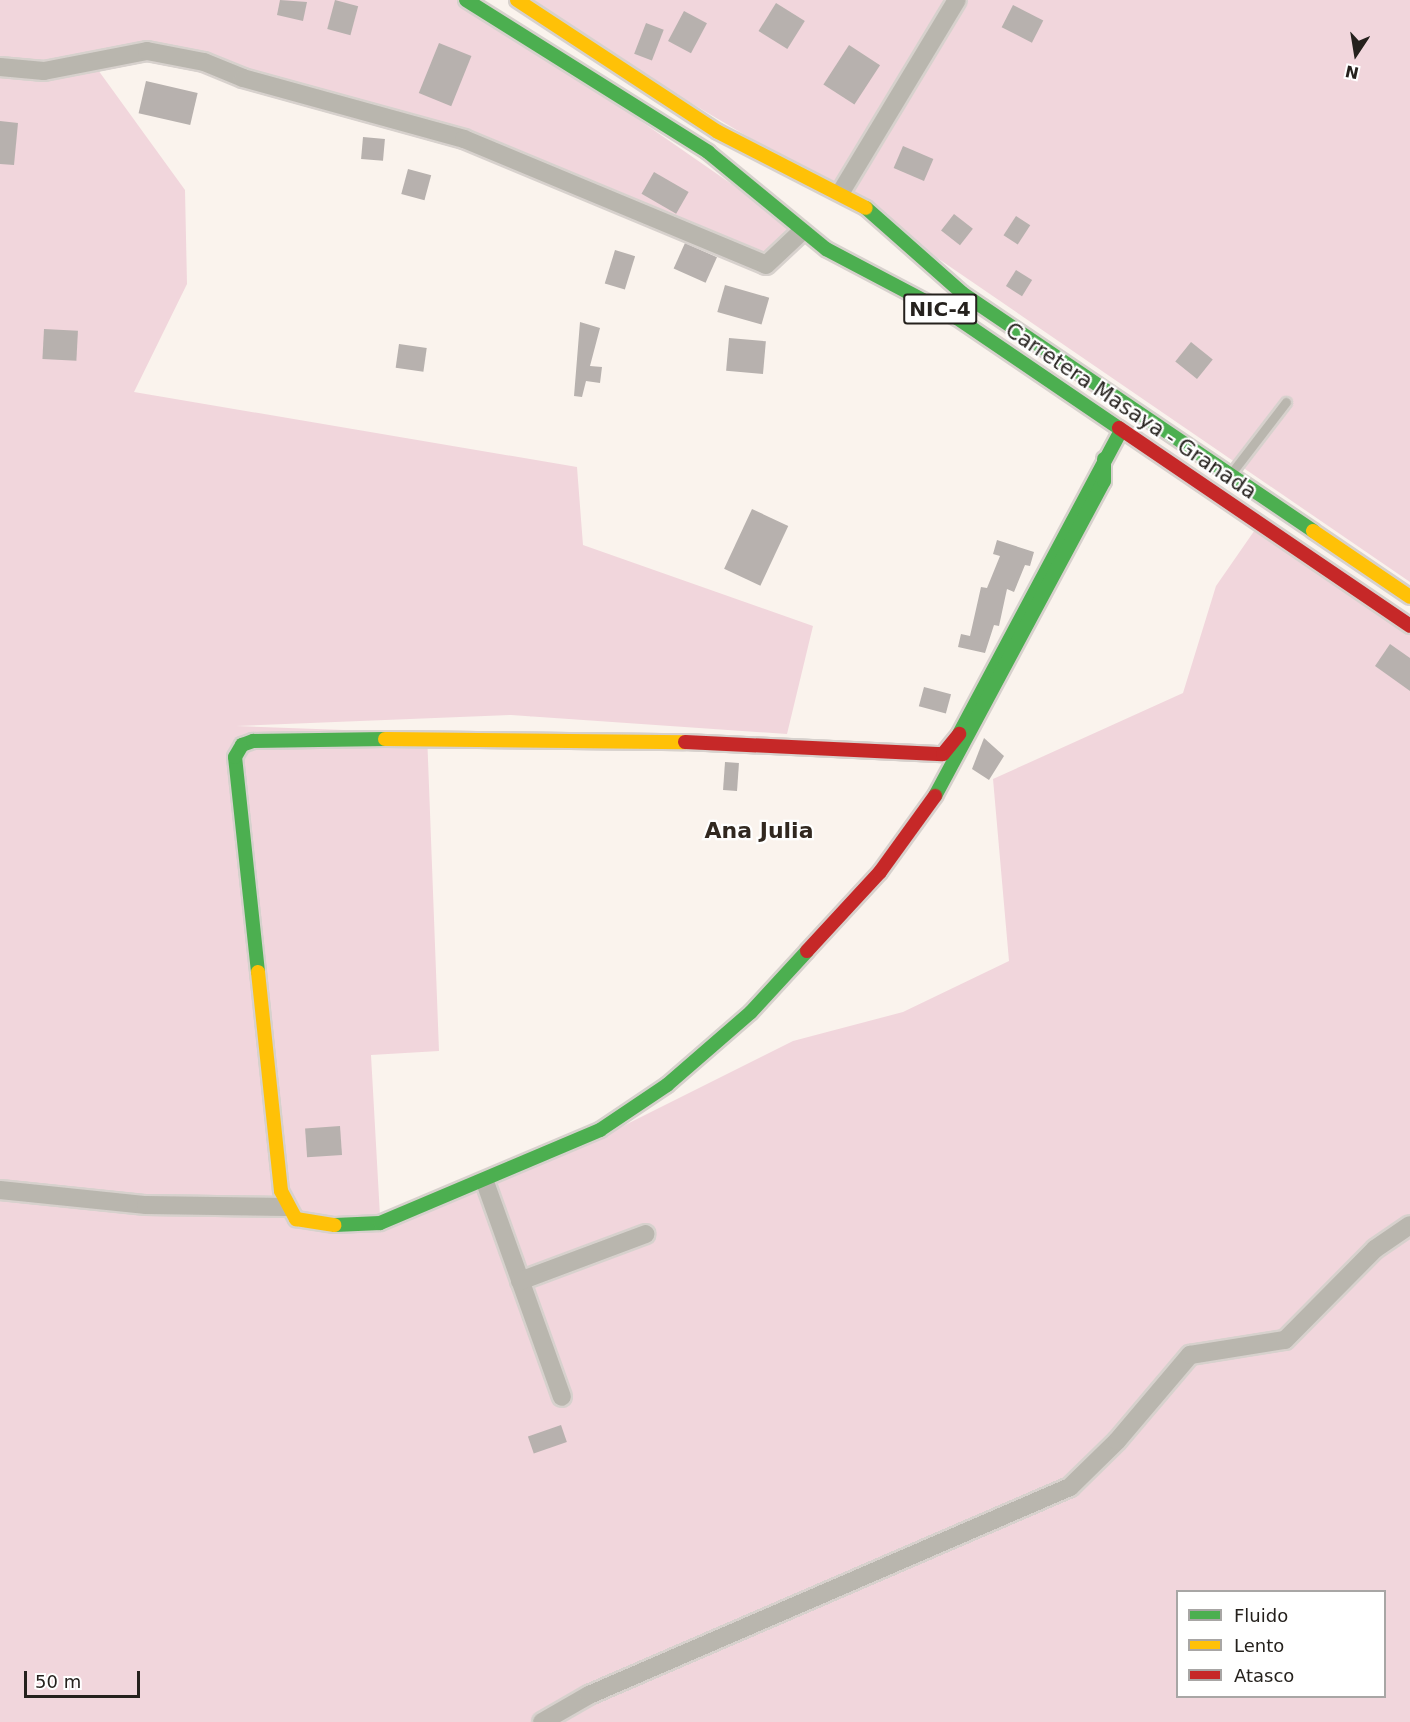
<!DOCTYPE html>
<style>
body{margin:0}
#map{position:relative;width:1410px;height:1722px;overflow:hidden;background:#faf3ed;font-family:"DejaVu Sans",sans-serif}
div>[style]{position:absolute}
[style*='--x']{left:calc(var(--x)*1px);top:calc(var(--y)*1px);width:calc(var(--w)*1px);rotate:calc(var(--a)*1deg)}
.green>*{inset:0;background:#f1d6dc}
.building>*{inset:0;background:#b7b1ae;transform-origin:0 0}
.roads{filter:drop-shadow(2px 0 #d7d1cd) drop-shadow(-2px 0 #d7d1cd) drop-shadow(0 2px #d7d1cd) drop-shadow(0 -2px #d7d1cd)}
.lane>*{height:9px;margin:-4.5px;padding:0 4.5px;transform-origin:4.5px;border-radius:4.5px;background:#b9b6ae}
.street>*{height:18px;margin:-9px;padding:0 9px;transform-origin:9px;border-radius:9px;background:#b9b6ae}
.fast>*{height:14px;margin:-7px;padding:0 7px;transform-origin:7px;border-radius:7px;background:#4caf50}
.slow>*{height:14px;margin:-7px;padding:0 7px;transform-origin:7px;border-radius:7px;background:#ffc107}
.jam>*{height:14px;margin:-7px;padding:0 7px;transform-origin:7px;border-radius:7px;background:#c62828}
span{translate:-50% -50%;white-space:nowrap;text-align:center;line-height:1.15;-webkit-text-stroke:4.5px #fff;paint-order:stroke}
.shield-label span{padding:2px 4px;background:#fff;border:2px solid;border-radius:4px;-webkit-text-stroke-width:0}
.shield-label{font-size:20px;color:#25211d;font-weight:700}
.street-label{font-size:21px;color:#25211d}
.neighbourhood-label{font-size:22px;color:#312820;font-weight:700}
.legend{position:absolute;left:1176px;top:1590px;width:210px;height:108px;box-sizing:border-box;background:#fff;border:2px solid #a8a6a5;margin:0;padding:8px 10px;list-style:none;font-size:18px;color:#25211d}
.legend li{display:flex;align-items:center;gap:12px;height:30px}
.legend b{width:30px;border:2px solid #a8a6a5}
.north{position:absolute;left:1326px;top:24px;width:60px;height:60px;-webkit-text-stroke:4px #fff;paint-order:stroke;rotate:192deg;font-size:16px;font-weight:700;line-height:24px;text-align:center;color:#25211d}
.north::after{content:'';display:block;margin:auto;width:21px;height:27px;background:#25211d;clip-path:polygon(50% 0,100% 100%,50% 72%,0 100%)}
.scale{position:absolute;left:24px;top:1671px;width:116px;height:27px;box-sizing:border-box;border:3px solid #25211d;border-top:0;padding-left:8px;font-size:18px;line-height:21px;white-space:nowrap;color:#25211d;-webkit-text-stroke:4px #fff;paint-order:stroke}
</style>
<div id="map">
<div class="green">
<div style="clip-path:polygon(evenodd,0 0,466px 0,801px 232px,773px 261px,464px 139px,147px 51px,93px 63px,185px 190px,187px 284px,134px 392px,577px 467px,583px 545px,813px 626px,787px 734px,511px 715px,236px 726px,427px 733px,439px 1051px,371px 1055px,380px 1216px,571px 1152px,793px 1041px,903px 1012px,1009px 961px,993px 779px,1183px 693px,1216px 586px,1259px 524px,1410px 626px,1410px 1722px,0 1722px,0 0,1178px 1592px,1384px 1592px,1384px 1696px,1178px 1696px,1178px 1592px)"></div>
<div style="clip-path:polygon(517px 0,1410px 0,1410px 582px,841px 192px)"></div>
</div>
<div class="building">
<div style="clip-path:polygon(280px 0,307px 2px,303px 21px,277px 15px)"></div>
<div style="left:335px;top:0;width:24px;height:30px;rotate:15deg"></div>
<div style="left:776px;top:3px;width:34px;height:33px;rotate:32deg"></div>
<div style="left:1013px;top:5px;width:34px;height:25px;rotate:27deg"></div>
<div style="left:684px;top:11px;width:26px;height:34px;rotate:28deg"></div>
<div style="left:646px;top:23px;width:19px;height:33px;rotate:21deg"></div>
<div style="left:439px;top:43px;width:35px;height:54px;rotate:22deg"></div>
<div style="left:849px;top:45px;width:37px;height:47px;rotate:33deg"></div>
<div style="left:146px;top:81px;width:53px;height:33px;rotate:13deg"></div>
<div style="clip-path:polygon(0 121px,18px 123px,14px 165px,0 164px)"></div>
<div style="left:363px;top:137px;width:22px;height:22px;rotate:5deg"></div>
<div style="left:903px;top:146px;width:33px;height:24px;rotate:23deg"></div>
<div style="left:408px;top:169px;width:24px;height:26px;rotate:15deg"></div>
<div style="left:654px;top:172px;width:40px;height:25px;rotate:30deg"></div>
<div style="left:954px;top:214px;width:24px;height:21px;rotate:38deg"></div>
<div style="left:1016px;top:216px;width:17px;height:23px;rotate:33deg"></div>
<div style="left:685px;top:243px;width:35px;height:28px;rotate:24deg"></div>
<div style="left:615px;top:250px;width:21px;height:35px;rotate:17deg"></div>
<div style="left:1016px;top:270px;width:19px;height:19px;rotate:32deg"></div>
<div style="left:725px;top:285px;width:46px;height:28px;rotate:16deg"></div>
<div style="clip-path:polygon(580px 322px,600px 328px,590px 366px,602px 367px,600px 383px,586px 381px,582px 397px,574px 396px)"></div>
<div style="left:44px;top:329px;width:34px;height:30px;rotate:3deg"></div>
<div style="left:729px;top:338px;width:37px;height:33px;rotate:5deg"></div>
<div style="left:1191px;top:342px;width:28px;height:25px;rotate:39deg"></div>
<div style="left:399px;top:344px;width:28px;height:24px;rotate:8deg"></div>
<div style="left:752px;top:509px;width:40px;height:66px;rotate:25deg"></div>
<div style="clip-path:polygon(997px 540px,1034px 552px,1030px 566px,1025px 565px,1014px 592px,1007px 589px,999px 626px,994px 625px,985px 653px,958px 647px,961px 634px,970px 636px,981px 587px,987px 588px,1000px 556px,993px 554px)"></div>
<div style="clip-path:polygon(1390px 644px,1410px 658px,1410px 691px,1375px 666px)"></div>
<div style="left:924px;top:687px;width:28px;height:20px;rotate:15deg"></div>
<div style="clip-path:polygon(984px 738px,1004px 756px,989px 780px,972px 769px)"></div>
<div style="left:725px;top:762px;width:14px;height:28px;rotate:4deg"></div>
<div style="left:340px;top:1126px;width:29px;height:35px;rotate:86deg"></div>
<div style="left:561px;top:1425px;width:18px;height:35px;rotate:71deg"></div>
</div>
<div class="roads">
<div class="lane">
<div style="--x:1233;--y:471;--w:87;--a:-52.5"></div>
</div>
<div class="street">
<div style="--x:0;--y:67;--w:44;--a:5.2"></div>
<div style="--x:44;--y:71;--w:105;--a:-11"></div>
<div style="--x:147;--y:51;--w:58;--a:10.9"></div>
<div style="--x:204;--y:62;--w:42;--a:22.3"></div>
<div style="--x:243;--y:78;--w:229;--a:15.4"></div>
<div style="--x:464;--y:139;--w:327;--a:22.6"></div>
<div style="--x:766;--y:265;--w:48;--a:-43.3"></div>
<div style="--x:841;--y:192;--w:224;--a:-58.9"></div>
<div style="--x:485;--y:1182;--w:228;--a:70.3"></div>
<div style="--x:0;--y:1190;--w:147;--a:5.9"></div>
<div style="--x:146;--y:1205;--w:140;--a:0.8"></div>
<div style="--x:520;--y:1281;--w:134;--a:-20.5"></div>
<div style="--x:542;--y:1722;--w:54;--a:-29.9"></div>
<div style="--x:589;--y:1695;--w:524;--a:-23.39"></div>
<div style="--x:1070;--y:1487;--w:66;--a:-44.4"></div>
<div style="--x:1117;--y:1441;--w:113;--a:-49.7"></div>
<div style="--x:1190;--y:1355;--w:96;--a:-9"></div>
<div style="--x:1285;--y:1340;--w:128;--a:-45.3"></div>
<div style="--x:1375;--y:1249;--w:42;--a:-34.4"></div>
</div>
<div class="fast">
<div style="--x:466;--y:0;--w:286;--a:32.1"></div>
<div style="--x:708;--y:152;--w:153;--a:39.4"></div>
<div style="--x:826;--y:249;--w:148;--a:27.8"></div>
<div style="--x:957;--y:318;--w:196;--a:34.2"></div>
<div style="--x:866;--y:208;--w:128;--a:41.5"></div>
<div style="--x:962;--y:293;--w:424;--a:34.1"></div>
<div style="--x:959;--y:734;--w:344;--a:-61.9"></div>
<div style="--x:935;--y:796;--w:357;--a:-61.8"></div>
<div style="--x:1104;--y:481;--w:22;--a:-90"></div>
<div style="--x:258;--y:972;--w:216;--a:-96.1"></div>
<div style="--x:235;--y:757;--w:14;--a:-60"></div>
<div style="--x:242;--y:745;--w:12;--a:-20"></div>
<div style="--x:253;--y:741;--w:132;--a:-0.9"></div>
<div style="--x:335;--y:1225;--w:45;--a:-2.5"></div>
<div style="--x:380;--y:1223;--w:239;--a:-22.9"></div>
<div style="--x:600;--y:1130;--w:81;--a:-33.9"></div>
<div style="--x:667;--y:1085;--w:111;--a:-41"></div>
<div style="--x:751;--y:1012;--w:83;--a:-47.4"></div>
</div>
<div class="slow">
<div style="--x:517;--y:0;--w:240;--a:33.3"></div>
<div style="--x:718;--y:132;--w:166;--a:27.2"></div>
<div style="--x:1313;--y:531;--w:117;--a:34.2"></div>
<div style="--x:385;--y:739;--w:300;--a:0.6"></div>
<div style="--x:258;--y:972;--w:220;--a:84"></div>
<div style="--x:281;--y:1191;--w:32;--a:62"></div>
<div style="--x:296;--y:1219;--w:39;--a:9"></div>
</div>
<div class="jam">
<div style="--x:1119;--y:428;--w:352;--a:34.2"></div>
<div style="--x:685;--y:742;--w:258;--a:2.7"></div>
<div style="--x:943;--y:754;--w:26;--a:-51"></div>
<div style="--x:807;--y:951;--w:108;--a:-47.3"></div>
<div style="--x:880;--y:872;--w:94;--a:-54.1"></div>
</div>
</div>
<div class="shield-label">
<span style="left:940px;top:309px">NIC-4</span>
</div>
<div class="street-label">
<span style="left:1131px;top:411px;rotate:34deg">Carretera Masaya - Granada</span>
</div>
<div class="neighbourhood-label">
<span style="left:759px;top:831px">Ana Julia</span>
</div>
<ul class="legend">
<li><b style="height:8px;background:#4caf50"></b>Fluido</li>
<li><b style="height:8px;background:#ffc107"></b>Lento</li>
<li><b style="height:8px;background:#c62828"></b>Atasco</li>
</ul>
<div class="north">N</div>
<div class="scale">50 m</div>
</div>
